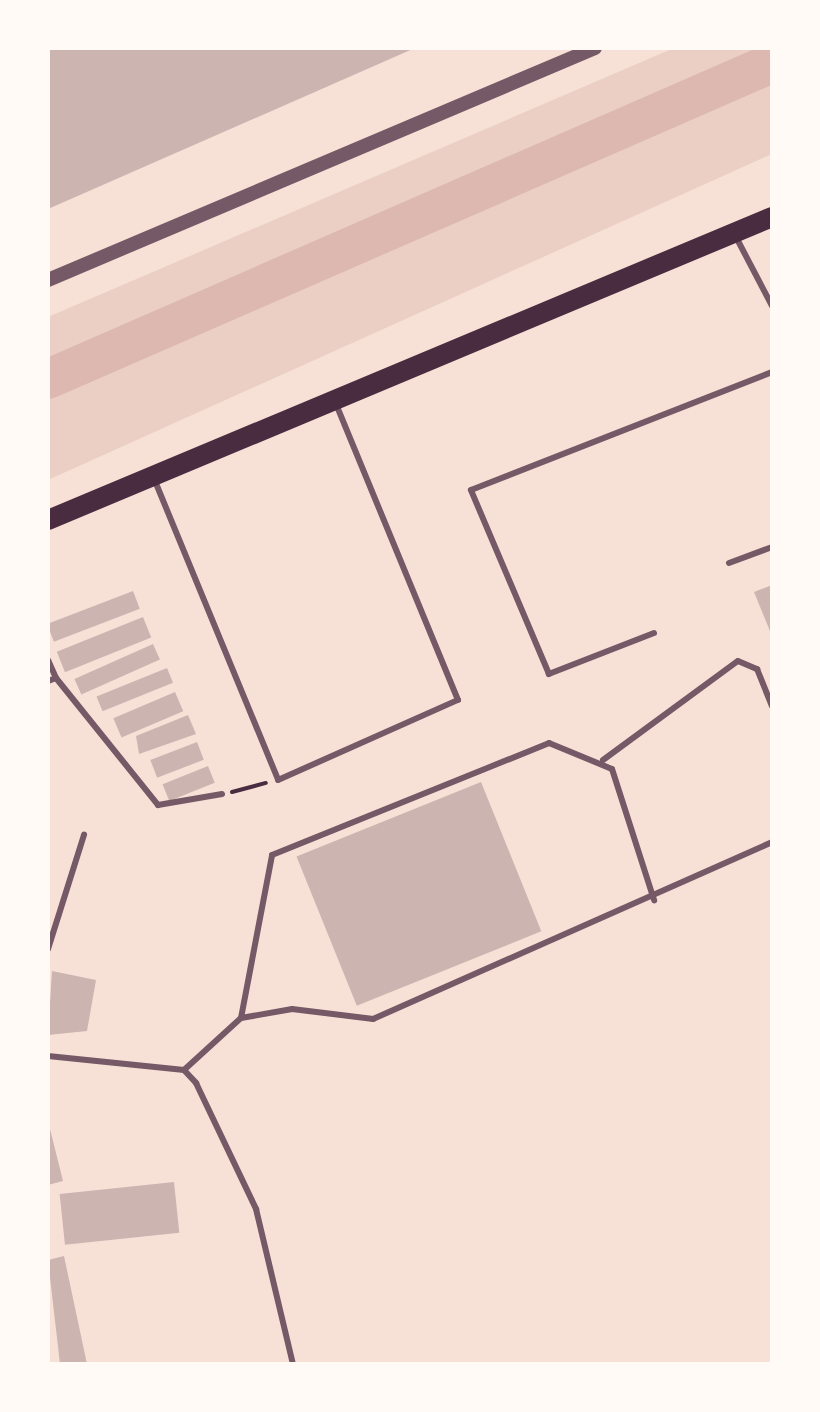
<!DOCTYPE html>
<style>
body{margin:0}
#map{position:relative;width:820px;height:1412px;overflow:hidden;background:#f7e1d7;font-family:Signika,sans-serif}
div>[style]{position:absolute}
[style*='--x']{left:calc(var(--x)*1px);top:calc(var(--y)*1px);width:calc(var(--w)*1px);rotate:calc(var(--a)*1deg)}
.green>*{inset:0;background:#ebcfc5}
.stream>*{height:7px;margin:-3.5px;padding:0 3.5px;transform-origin:3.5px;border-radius:3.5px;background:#dcb8b0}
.river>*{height:40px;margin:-20px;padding:0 20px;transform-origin:20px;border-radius:20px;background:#dcb8b0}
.building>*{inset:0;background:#ccb4b1;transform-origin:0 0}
.path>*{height:4px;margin:-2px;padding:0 2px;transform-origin:2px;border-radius:2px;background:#4a2c40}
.service>*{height:6px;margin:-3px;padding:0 3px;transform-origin:3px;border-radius:3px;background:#755966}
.tertiary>*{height:14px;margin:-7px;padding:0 7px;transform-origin:7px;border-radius:7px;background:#755966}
.primary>*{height:20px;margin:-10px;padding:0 10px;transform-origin:10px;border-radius:10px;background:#4a2c40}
span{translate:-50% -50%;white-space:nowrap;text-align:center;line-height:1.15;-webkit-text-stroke:8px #fffaf5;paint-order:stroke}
.frame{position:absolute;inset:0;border:50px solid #fffaf5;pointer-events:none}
</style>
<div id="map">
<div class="green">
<div style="clip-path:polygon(674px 48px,772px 48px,772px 154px,48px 480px,48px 317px)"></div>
</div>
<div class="stream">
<div style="--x:769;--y:65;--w:6;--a:59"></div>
</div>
<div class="river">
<div style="--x:48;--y:379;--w:790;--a:-23.58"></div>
</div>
<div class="building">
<div style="clip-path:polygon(48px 48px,415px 48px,48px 209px)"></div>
<div style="clip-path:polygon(772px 585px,772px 636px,754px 592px)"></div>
<div style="left:133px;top:591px;width:19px;height:92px;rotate:69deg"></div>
<div style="left:143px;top:617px;width:22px;height:93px;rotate:68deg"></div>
<div style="left:153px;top:644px;width:17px;height:86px;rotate:66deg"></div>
<div style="left:167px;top:668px;width:16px;height:76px;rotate:68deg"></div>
<div style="left:175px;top:692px;width:21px;height:67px;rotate:67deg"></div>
<div style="clip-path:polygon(188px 715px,196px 734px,139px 754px,136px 736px)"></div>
<div style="left:197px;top:742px;width:19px;height:50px;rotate:69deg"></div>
<div style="left:208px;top:766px;width:18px;height:49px;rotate:68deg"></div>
<div style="left:481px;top:782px;width:161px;height:199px;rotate:68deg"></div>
<div style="clip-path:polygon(52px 971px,96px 980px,87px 1031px,48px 1035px)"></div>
<div style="clip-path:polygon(48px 1121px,63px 1181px,48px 1185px)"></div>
<div style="left:174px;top:1182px;width:51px;height:115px;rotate:84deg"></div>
<div style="clip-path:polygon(64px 1256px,87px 1364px,60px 1364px,48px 1260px)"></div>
</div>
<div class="path">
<div style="--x:232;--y:792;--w:35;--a:-15"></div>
</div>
<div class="service">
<div style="--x:736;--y:237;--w:78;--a:62.4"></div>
<div style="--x:155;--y:481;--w:323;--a:67.6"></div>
<div style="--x:278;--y:780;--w:197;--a:-24"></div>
<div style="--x:458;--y:700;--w:320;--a:-112.4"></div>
<div style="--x:729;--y:563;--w:46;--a:-20.4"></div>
<div style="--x:654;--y:633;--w:113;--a:158.7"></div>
<div style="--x:549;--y:674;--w:200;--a:-113"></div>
<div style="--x:471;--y:490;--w:323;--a:-21.4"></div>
<div style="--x:48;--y:660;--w:20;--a:66"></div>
<div style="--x:56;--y:678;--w:9;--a:159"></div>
<div style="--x:56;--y:678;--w:163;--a:51.2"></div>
<div style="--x:158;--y:805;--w:65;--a:-9.8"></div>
<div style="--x:603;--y:760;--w:167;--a:-36.3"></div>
<div style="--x:738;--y:661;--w:21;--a:23"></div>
<div style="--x:757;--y:669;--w:40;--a:68"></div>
<div style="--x:48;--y:949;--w:120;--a:-72.5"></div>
<div style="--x:241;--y:1018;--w:166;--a:-79.2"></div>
<div style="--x:272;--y:855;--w:299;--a:-22"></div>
<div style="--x:549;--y:743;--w:68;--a:22.4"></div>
<div style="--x:612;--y:769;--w:138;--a:72.2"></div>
<div style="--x:48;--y:1056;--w:137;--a:5.9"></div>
<div style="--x:184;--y:1070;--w:18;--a:47"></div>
<div style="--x:196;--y:1083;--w:140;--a:64.5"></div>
<div style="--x:256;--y:1209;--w:159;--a:76.6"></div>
<div style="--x:184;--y:1070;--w:77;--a:-42.4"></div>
<div style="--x:241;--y:1018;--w:52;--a:-10"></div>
<div style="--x:292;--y:1009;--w:82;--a:7"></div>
<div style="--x:373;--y:1019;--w:436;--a:-23.9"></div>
</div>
<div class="tertiary">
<div style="--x:48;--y:280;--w:594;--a:-22.98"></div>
</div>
<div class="primary">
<div style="--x:48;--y:520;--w:785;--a:-22.71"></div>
</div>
<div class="frame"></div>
</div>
